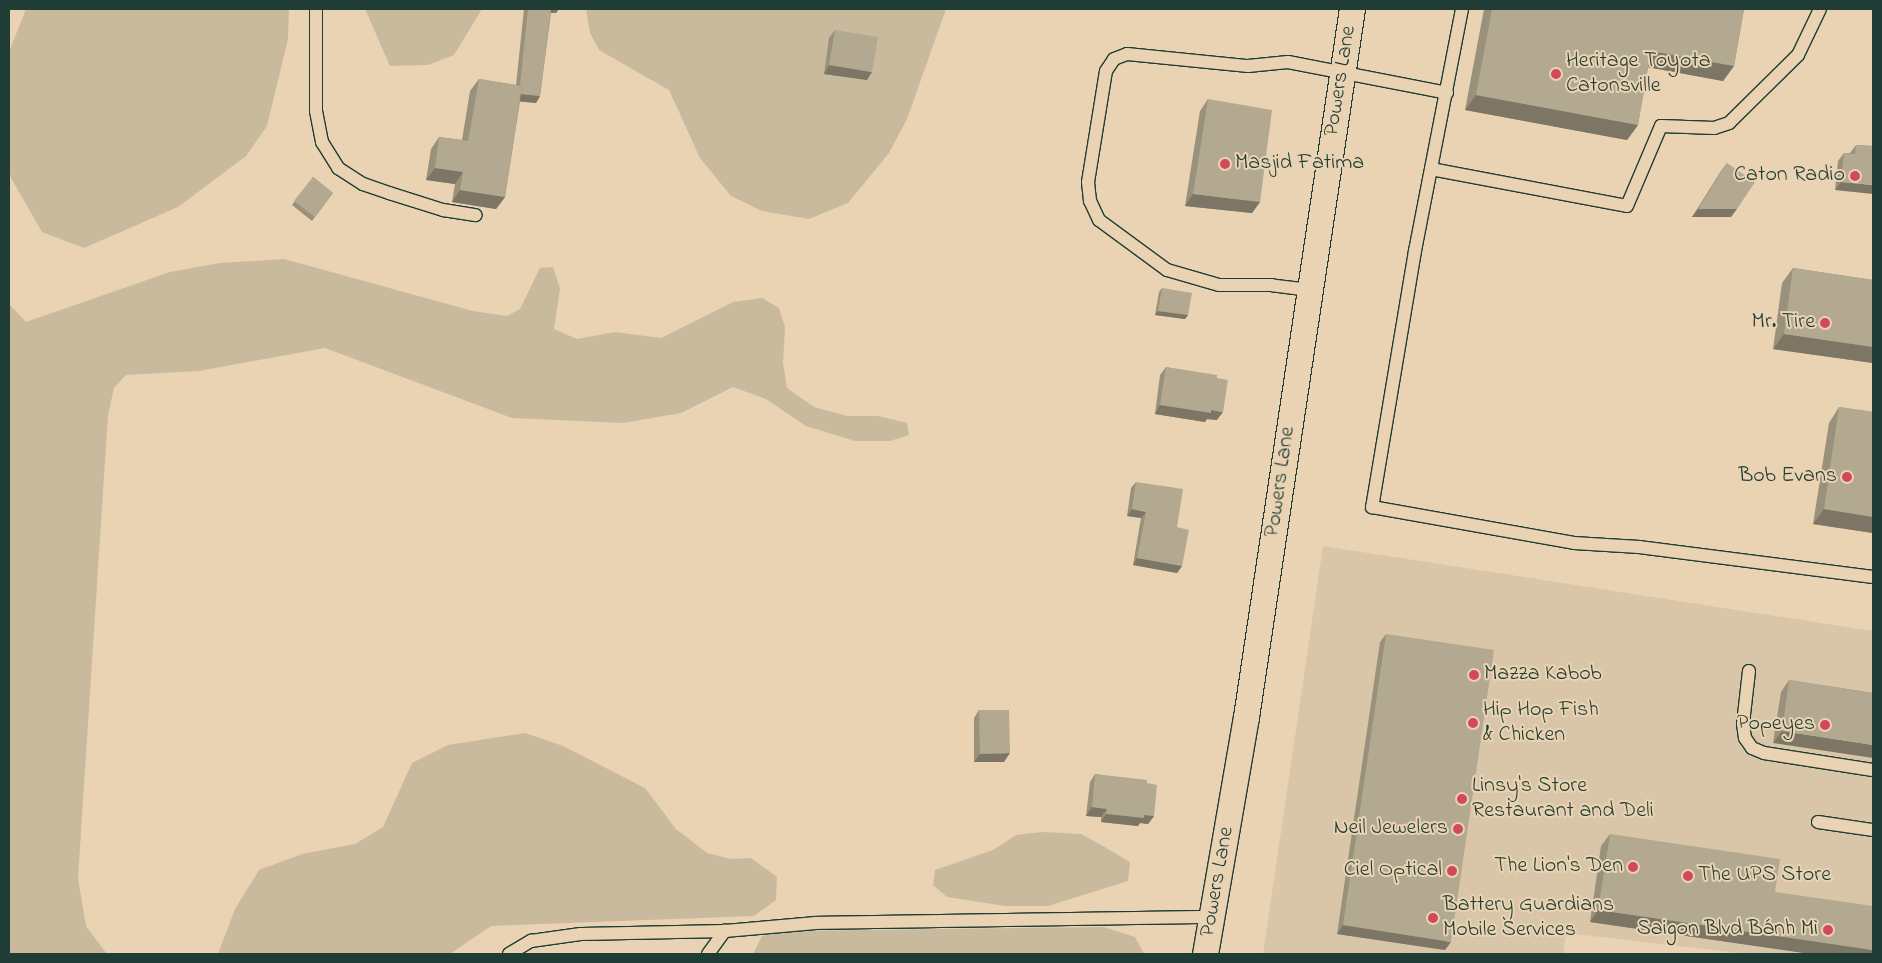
<!DOCTYPE html>
<html>
<head>
<meta charset="utf-8">
<style>
  body { margin:0 }
  #map { position:relative; width:1882px; height:963px; overflow:hidden; background:#ead3b3; font-family:"Indie Flower",sans-serif }
  div>[style] { position:absolute }
  .built>* { inset:0; background:#d9c6a8 }
  .green>* { inset:0; background:#c9ba9e }
  .roads { filter:drop-shadow(1px 0 #1f3d34) drop-shadow(-1px 0 #1f3d34) drop-shadow(0 1px #1f3d34) drop-shadow(0 -1px #1f3d34) }
  .service>* { height:12px; margin:-6px; padding:0 6px; transform-origin:6px; border-radius:6px; background:#ead3b3 }
  .minor>* { height:25px; margin:-12.5px; padding:0 12.5px; transform-origin:12.5px; border-radius:12.5px; background:#ead3b3 }
  .wall>* { inset:0; background:#99917c }
  .shaded-wall>* { inset:0; background:#7d7665 }
  .building>* { inset:0; background:#b2a990 }
  .dots>* { width:14px; height:14px; translate:-50% -50%; box-sizing:border-box; border:2px solid #ead3b3; border-radius:50% }
  span { translate:-50% -50%; white-space:nowrap; text-align:center; line-height:1.15; -webkit-text-stroke:4px #ead3b3; paint-order:stroke }
  .poi-label { font-size:22px; color:#1f3d34 }
  .left { translate:0 -50%; text-align:left }
  .right { translate:-100% -50%; text-align:right }
  .street-label { font-size:22px; color:#1f3d34 }
  .frame { position:absolute; inset:0; border:10px solid #1f3d34; pointer-events:none }
</style>
</head>
<body>
<div id="map">
  <div class="built">
    <i style="clip-path:polygon(1323px 546px,1873px 631px,1873px 954px,1748px 954px,1566px 933px,1563px 954px,1263px 954px)"></i>
  </div>
  <div class="green">
    <i style="clip-path:polygon(26px 9px,289px 9px,288px 39px,267px 126px,246px 156px,178px 207px,84px 248px,42px 232px,11px 178px,9px 168px,9px 52px)"></i>
    <i style="clip-path:polygon(365px 9px,482px 9px,454px 55px,428px 65px,390px 66px)"></i>
    <i style="clip-path:polygon(586px 9px,946px 9px,907px 119px,889px 153px,848px 203px,809px 219px,762px 211px,731px 196px,700px 158px,669px 90px,599px 50px,590px 33px)"></i>
    <i style="clip-path:polygon(284px 259px,473px 311px,507px 316px,520px 309px,540px 268px,553px 267px,560px 289px,554px 329px,577px 339px,615px 332px,661px 338px,733px 302px,762px 298px,779px 308px,785px 327px,783px 363px,787px 388px,814px 407px,847px 416px,878px 416px,907px 423px,909px 435px,890px 441px,855px 441px,806px 426px,766px 399px,733px 387px,681px 413px,623px 423px,512px 418px,325px 348px,199px 371px,126px 375px,114px 388px,108px 415px,78px 878px,86px 926px,107px 954px,9px 954px,9px 304px,26px 322px,170px 272px,220px 263px)"></i>
    <i style="clip-path:polygon(525px 733px,563px 746px,645px 788px,676px 829px,707px 853px,731px 859px,751px 858px,777px 877px,776px 900px,754px 916px,491px 926px,450px 954px,218px 954px,235px 909px,259px 870px,302px 854px,355px 844px,383px 827px,412px 763px,448px 745px)"></i>
    <i style="clip-path:polygon(1042px 832px,1081px 834px,1103px 846px,1130px 862px,1128px 881px,1048px 906px,1005px 906px,947px 897px,933px 885px,935px 870px,993px 850px,1016px 835px)"></i>
    <i style="clip-path:polygon(1104px 927px,1135px 937px,1144px 954px,753px 954px,762px 936px,789px 931px)"></i>
  </div>
  <div class="roads">
    <div class="service">
      <i style="left:316px;top:9px;width:102px;rotate:90deg"></i>
      <i style="left:316px;top:111px;width:32px;rotate:79deg"></i>
      <i style="left:322px;top:142px;width:31px;rotate:58deg"></i>
      <i style="left:338px;top:168px;width:30px;rotate:33deg"></i>
      <i style="left:363px;top:184px;width:28px;rotate:19deg"></i>
      <i style="left:389px;top:193px;width:57px;rotate:17.5deg"></i>
      <i style="left:443px;top:210px;width:33px;rotate:9deg"></i>
      <i style="left:1462px;top:9px;width:247px;rotate:101deg"></i>
      <i style="left:1415px;top:251px;width:260px;rotate:99.5deg"></i>
      <i style="left:1372px;top:507px;width:205px;rotate:10.1deg"></i>
      <i style="left:1574px;top:543px;width:65px;rotate:3.5deg"></i>
      <i style="left:1639px;top:547px;width:236px;rotate:7.3deg"></i>
      <i style="left:1431px;top:169px;width:199px;rotate:10.7deg"></i>
      <i style="left:1627px;top:206px;width:87px;rotate:-67deg"></i>
      <i style="left:1661px;top:126px;width:53px;rotate:2.2deg"></i>
      <i style="left:1714px;top:128px;width:16px;rotate:-18deg"></i>
      <i style="left:1729px;top:123px;width:97px;rotate:-44.6deg"></i>
      <i style="left:1798px;top:55px;width:51px;rotate:-64.4deg"></i>
      <i style="left:1310px;top:290px;width:38px;rotate:-173deg"></i>
      <i style="left:1272px;top:285px;width:53px;rotate:180deg"></i>
      <i style="left:1219px;top:285px;width:54px;rotate:-163.9deg"></i>
      <i style="left:1167px;top:270px;width:84px;rotate:-143.7deg"></i>
      <i style="left:1099px;top:220px;width:21px;rotate:-115deg"></i>
      <i style="left:1090px;top:201px;width:19px;rotate:-96deg"></i>
      <i style="left:1088px;top:182px;width:112px;rotate:-80.8deg"></i>
      <i style="left:1106px;top:71px;width:14px;rotate:-56deg"></i>
      <i style="left:1114px;top:59px;width:14px;rotate:-21deg"></i>
      <i style="left:1127px;top:54px;width:122px;rotate:5.7deg"></i>
      <i style="left:1248px;top:66px;width:40px;rotate:-5.7deg"></i>
      <i style="left:1288px;top:62px;width:162px;rotate:11deg"></i>
      <i style="left:1749px;top:671px;width:53px;rotate:96.5deg"></i>
      <i style="left:1743px;top:724px;width:14px;rotate:82deg"></i>
      <i style="left:1745px;top:738px;width:12px;rotate:55deg"></i>
      <i style="left:1752px;top:748px;width:13px;rotate:23deg"></i>
      <i style="left:1764px;top:753px;width:110px;rotate:8.9deg"></i>
      <i style="left:1818px;top:822px;width:56px;rotate:8.3deg"></i>
      <i style="left:509px;top:954px;width:26px;rotate:-31deg"></i>
      <i style="left:531px;top:941px;width:50px;rotate:-8deg"></i>
      <i style="left:581px;top:934px;width:144px;rotate:-1.2deg"></i>
      <i style="left:725px;top:931px;width:91px;rotate:-5deg"></i>
      <i style="left:816px;top:923px;width:395px;rotate:-0.9deg"></i>
      <i style="left:708px;top:954px;width:29px;rotate:-54deg"></i>
    </div>
    <div class="minor">
      <i style="left:1205px;top:954px;width:241px;rotate:-80.2deg"></i>
      <i style="left:1246px;top:717px;width:716px;rotate:-81.49deg"></i>
    </div>
  </div>
  <div class="wall">
    <i style="clip-path:polygon(524px 9px,559px 9px,556px 13px,551px 13px,540px 96px,536px 103px,520px 101px,505px 197px,496px 209px,452px 202px,455px 184px,426px 180px,431px 149px,439px 137px,462px 140px,470px 91px,479px 79px,516px 85px)"></i>
    <i style="clip-path:polygon(1484px 9px,1744px 9px,1734px 66px,1723px 81px,1648px 67px,1638px 125px,1627px 140px,1465px 110px)"></i>
    <i style="clip-path:polygon(835px 30px,867px 80px,824px 74px,829px 38px)"></i>
    <i style="clip-path:polygon(1208px 99px,1260px 202px,1252px 213px,1185px 206px,1200px 111px)"></i>
    <i style="clip-path:polygon(1856px 145px,1873px 146px,1835px 190px,1838px 161px,1844px 153px,1850px 153px)"></i>
    <i style="clip-path:polygon(1727px 163px,1731px 217px,1692px 217px,1721px 171px)"></i>
    <i style="clip-path:polygon(313px 177px,333px 193px,312px 221px,292px 205px)"></i>
    <i style="clip-path:polygon(1793px 268px,1873px 280px,1873px 363px,1773px 349px,1782px 283px)"></i>
    <i style="clip-path:polygon(1162px 288px,1188px 315px,1185px 319px,1155px 315px,1159px 292px)"></i>
    <i style="clip-path:polygon(1166px 367px,1217px 378px,1217px 420px,1207px 419px,1205px 422px,1155px 414px,1160px 375px)"></i>
    <i style="clip-path:polygon(1839px 407px,1873px 412px,1873px 533px,1813px 524px,1829px 423px)"></i>
    <i style="clip-path:polygon(1136px 482px,1177px 527px,1182px 566px,1177px 573px,1133px 565px,1141px 518px,1127px 516px,1131px 488px)"></i>
    <i style="clip-path:polygon(1386px 634px,1445px 950px,1337px 934px,1380px 642px)"></i>
    <i style="clip-path:polygon(1789px 680px,1873px 693px,1773px 743px,1781px 692px)"></i>
    <i style="clip-path:polygon(979px 710px,1004px 762px,974px 762px,974px 718px)"></i>
    <i style="clip-path:polygon(1095px 774px,1147px 783px,1154px 816px,1148px 824px,1140px 823px,1138px 826px,1101px 822px,1101px 817px,1086px 816px,1090px 782px)"></i>
    <i style="clip-path:polygon(1610px 834px,1775px 892px,1873px 954px,1811px 954px,1590px 922px,1601px 846px)"></i>
  </div>
  <div class="shaded-wall">
    <i style="clip-path:polygon(549px 9px,559px 9px,556px 13px,547px 12px)"></i>
    <i style="clip-path:polygon(1651px 51px,1734px 66px,1723px 81px,1641px 66px)"></i>
    <i style="clip-path:polygon(829px 65px,872px 72px,867px 80px,824px 74px)"></i>
    <i style="clip-path:polygon(519px 94px,540px 96px,536px 103px,514px 101px)"></i>
    <i style="clip-path:polygon(1476px 95px,1638px 125px,1627px 140px,1465px 110px)"></i>
    <i style="clip-path:polygon(435px 168px,463px 172px,455px 184px,426px 180px)"></i>
    <i style="clip-path:polygon(1841px 182px,1873px 185px,1873px 194px,1835px 190px)"></i>
    <i style="clip-path:polygon(460px 190px,505px 197px,496px 209px,452px 202px)"></i>
    <i style="clip-path:polygon(1193px 194px,1260px 202px,1252px 213px,1185px 206px)"></i>
    <i style="clip-path:polygon(1698px 209px,1737px 209px,1731px 217px,1692px 217px)"></i>
    <i style="clip-path:polygon(1158px 311px,1188px 315px,1185px 319px,1155px 315px)"></i>
    <i style="clip-path:polygon(1784px 334px,1873px 347px,1873px 363px,1773px 349px)"></i>
    <i style="clip-path:polygon(1160px 405px,1211px 410px,1223px 412px,1217px 420px,1207px 419px,1205px 422px,1155px 414px)"></i>
    <i style="clip-path:polygon(1132px 509px,1146px 512px,1141px 518px,1127px 516px)"></i>
    <i style="clip-path:polygon(1824px 509px,1873px 517px,1873px 533px,1813px 524px)"></i>
    <i style="clip-path:polygon(1137px 558px,1182px 566px,1177px 573px,1133px 565px)"></i>
    <i style="clip-path:polygon(1782px 731px,1873px 745px,1873px 758px,1773px 743px)"></i>
    <i style="clip-path:polygon(1010px 753px,1004px 762px,974px 762px,980px 754px)"></i>
    <i style="clip-path:polygon(1092px 807px,1107px 809px,1101px 817px,1086px 816px)"></i>
    <i style="clip-path:polygon(1106px 814px,1144px 815px,1154px 816px,1148px 824px,1140px 823px,1138px 826px,1101px 822px)"></i>
    <i style="clip-path:polygon(1598px 910px,1873px 950px,1873px 954px,1811px 954px,1590px 922px)"></i>
    <i style="clip-path:polygon(1343px 925px,1451px 942px,1445px 950px,1337px 934px)"></i>
  </div>
  <div class="building">
    <i style="clip-path:polygon(528px 9px,551px 9px,540px 96px,521px 94px,522px 86px,520px 85px)"></i>
    <i style="clip-path:polygon(1492px 9px,1744px 9px,1734px 66px,1651px 51px,1638px 125px,1476px 95px)"></i>
    <i style="clip-path:polygon(835px 30px,878px 37px,872px 72px,829px 65px)"></i>
    <i style="clip-path:polygon(479px 79px,522px 86px,505px 197px,460px 190px,463px 172px,435px 168px,439px 137px,468px 141px)"></i>
    <i style="clip-path:polygon(1208px 99px,1272px 110px,1260px 202px,1193px 194px)"></i>
    <i style="clip-path:polygon(1856px 145px,1873px 146px,1873px 185px,1841px 182px,1844px 153px,1855px 154px)"></i>
    <i style="clip-path:polygon(1727px 163px,1755px 182px,1737px 209px,1698px 209px)"></i>
    <i style="clip-path:polygon(313px 177px,333px 193px,315px 217px,294px 201px)"></i>
    <i style="clip-path:polygon(1793px 268px,1873px 280px,1873px 347px,1784px 334px)"></i>
    <i style="clip-path:polygon(1162px 288px,1192px 293px,1188px 315px,1158px 311px)"></i>
    <i style="clip-path:polygon(1166px 367px,1217px 375px,1217px 378px,1228px 380px,1223px 412px,1211px 410px,1211px 413px,1160px 405px)"></i>
    <i style="clip-path:polygon(1839px 407px,1873px 412px,1873px 517px,1824px 509px)"></i>
    <i style="clip-path:polygon(1136px 482px,1183px 489px,1177px 527px,1189px 530px,1182px 566px,1137px 558px,1146px 512px,1132px 509px)"></i>
    <i style="clip-path:polygon(1386px 634px,1494px 650px,1451px 942px,1343px 925px)"></i>
    <i style="clip-path:polygon(1789px 680px,1873px 693px,1873px 745px,1782px 731px)"></i>
    <i style="clip-path:polygon(979px 710px,1009px 710px,1010px 753px,980px 754px)"></i>
    <i style="clip-path:polygon(1095px 774px,1147px 780px,1147px 783px,1157px 785px,1154px 816px,1144px 815px,1144px 818px,1106px 814px,1107px 809px,1092px 807px)"></i>
    <i style="clip-path:polygon(1610px 834px,1780px 859px,1775px 892px,1873px 906px,1873px 950px,1598px 910px)"></i>
  </div>
  <div class="dots">
    <i style="left:1556px;top:74px;background:#d1495b"></i>
    <i style="left:1225px;top:164px;background:#d1495b"></i>
    <i style="left:1855px;top:176px;background:#d1495b"></i>
    <i style="left:1825px;top:323px;background:#d1495b"></i>
    <i style="left:1847px;top:477px;background:#d1495b"></i>
    <i style="left:1474px;top:675px;background:#d1495b"></i>
    <i style="left:1473px;top:723px;background:#d1495b"></i>
    <i style="left:1825px;top:725px;background:#d1495b"></i>
    <i style="left:1462px;top:799px;background:#d1495b"></i>
    <i style="left:1458px;top:829px;background:#d1495b"></i>
    <i style="left:1633px;top:867px;background:#d1495b"></i>
    <i style="left:1452px;top:871px;background:#d1495b"></i>
    <i style="left:1688px;top:876px;background:#d1495b"></i>
    <i style="left:1433px;top:918px;background:#d1495b"></i>
    <i style="left:1828px;top:930px;background:#d1495b"></i>
  </div>
  <div class="poi-label">
    <span class="left" style="left:1566px;top:74px">Heritage Toyota<br>Catonsville</span>
    <span class="left" style="left:1235px;top:164px">Masjid Fatima</span>
    <span class="right" style="left:1845px;top:176px">Caton Radio</span>
    <span class="right" style="left:1815px;top:323px">Mr. Tire</span>
    <span class="right" style="left:1837px;top:477px">Bob Evans</span>
    <span class="left" style="left:1484px;top:675px">Mazza Kabob</span>
    <span class="left" style="left:1483px;top:723px">Hip Hop Fish<br>&amp; Chicken</span>
    <span class="right" style="left:1815px;top:725px">Popeyes</span>
    <span class="left" style="left:1472px;top:799px">Linsy's Store<br>Restaurant and Deli</span>
    <span class="right" style="left:1448px;top:829px">Neil Jewelers</span>
    <span class="right" style="left:1623px;top:867px">The Lion's Den</span>
    <span class="right" style="left:1442px;top:871px">Ciel Optical</span>
    <span class="left" style="left:1698px;top:876px">The UPS Store</span>
    <span class="left" style="left:1443px;top:918px">Battery Guardians<br>Mobile Services</span>
    <span class="right" style="left:1818px;top:930px">Saigon Blvd Bánh Mì</span>
  </div>
  <div class="street-label">
    <span style="left:1341px;top:81px;rotate:-81deg">Powers Lane</span>
    <span style="left:1281px;top:482px;rotate:-82deg">Powers Lane</span>
    <span style="left:1218px;top:882px;rotate:-80deg">Powers Lane</span>
  </div>
  <div class="frame"></div>
</div>
</body>
</html>
